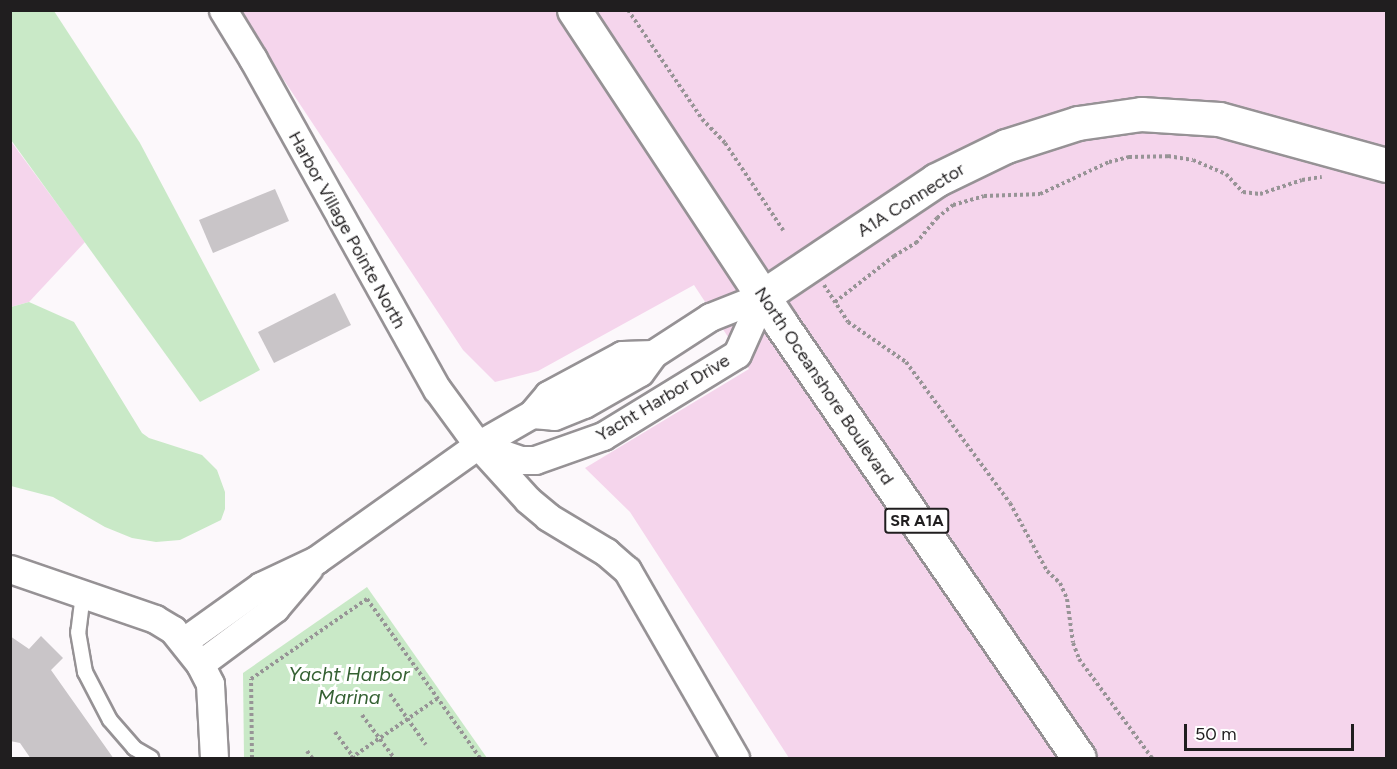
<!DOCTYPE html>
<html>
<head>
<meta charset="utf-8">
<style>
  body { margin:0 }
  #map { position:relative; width:1397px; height:769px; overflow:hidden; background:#fcf8fb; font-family:Figtree,sans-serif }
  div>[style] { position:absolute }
  .green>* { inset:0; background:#f5d5ec }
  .water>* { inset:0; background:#c9e9c7 }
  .building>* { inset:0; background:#c9c5c8 }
  .path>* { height:4px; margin-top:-2px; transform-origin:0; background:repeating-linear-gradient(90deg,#979496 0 3px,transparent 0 6px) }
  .roads { filter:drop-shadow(2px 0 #969295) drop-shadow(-2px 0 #969295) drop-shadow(0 2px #969295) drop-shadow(0 -2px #969295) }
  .lane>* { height:14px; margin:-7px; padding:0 7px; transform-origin:7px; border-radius:7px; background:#fff }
  .street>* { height:27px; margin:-13.5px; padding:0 13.5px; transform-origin:13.5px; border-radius:13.5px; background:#fff }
  .primary>* { height:33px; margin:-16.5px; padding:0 16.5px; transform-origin:16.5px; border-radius:16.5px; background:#fff }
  span { translate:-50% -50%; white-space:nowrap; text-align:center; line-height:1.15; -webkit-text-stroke:6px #fff; paint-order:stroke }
  .shield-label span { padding:2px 4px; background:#fff; border:2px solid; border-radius:4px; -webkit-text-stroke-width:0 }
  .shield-label { font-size:16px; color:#201e1f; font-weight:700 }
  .street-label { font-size:18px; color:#201e1f }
  .water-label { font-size:20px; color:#356133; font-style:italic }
  .frame { position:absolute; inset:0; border:12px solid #201e1f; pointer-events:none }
  .scale { position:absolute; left:1184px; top:724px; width:170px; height:27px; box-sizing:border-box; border:3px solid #201e1f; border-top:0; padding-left:8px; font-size:18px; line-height:21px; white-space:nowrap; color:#201e1f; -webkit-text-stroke:4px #fff; paint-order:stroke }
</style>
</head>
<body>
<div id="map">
  <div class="green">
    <i style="clip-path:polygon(238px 11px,560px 11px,1065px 758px,789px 758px,630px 512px,585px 468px,749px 369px,694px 285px,538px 371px,495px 382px,463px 350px)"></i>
    <i style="clip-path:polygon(588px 11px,1386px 11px,1386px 152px,1074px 110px,766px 279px)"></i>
    <i style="clip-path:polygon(1142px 127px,1218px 132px,1386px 179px,1386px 758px,1094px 758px,780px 300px,942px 192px,1011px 159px,1081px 135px)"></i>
    <i style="clip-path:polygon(10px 140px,85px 242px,29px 302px,11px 307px)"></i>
  </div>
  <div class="water">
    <i style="clip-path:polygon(10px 11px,54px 11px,140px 143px,260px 370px,200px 402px,11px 140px)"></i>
    <i style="clip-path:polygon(29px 302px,74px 322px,142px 433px,149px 438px,202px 455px,217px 470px,225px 492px,225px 509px,221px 520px,180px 540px,156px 542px,132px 538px,105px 527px,53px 497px,11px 486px,11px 307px)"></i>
    <i style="clip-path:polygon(367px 587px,487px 758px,244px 758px,243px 673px)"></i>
  </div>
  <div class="building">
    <i style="clip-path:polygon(275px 189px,289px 221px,213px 253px,199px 220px)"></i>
    <i style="clip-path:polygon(335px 293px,351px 325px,274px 363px,258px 332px)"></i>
    <i style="clip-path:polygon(10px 636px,29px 649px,41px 636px,63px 658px,51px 670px,114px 759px,31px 759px,20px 743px,10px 741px)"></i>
  </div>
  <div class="path">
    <i style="left:628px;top:10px;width:132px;rotate:55.8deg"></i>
    <i style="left:702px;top:119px;width:33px;rotate:46deg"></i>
    <i style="left:725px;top:143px;width:105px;rotate:56.3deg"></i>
    <i style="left:824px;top:285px;width:44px;rotate:57deg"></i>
    <i style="left:848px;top:322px;width:70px;rotate:34.6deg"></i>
    <i style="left:906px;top:362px;width:175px;rotate:53.6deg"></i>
    <i style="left:1010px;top:503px;width:77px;rotate:61.4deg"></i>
    <i style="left:1047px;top:571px;width:18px;rotate:43deg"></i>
    <i style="left:1060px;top:583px;width:17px;rotate:66deg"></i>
    <i style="left:1067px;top:599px;width:44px;rotate:82.2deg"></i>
    <i style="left:1073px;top:643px;width:17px;rotate:69deg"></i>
    <i style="left:1079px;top:659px;width:123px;rotate:53.6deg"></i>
    <i style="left:835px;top:302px;width:75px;rotate:-37.9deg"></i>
    <i style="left:894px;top:256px;width:26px;rotate:-31deg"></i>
    <i style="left:916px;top:243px;width:33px;rotate:-50deg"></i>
    <i style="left:937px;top:218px;width:21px;rotate:-39deg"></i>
    <i style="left:953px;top:205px;width:32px;rotate:-16deg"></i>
    <i style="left:984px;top:196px;width:56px;rotate:-2deg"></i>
    <i style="left:1040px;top:194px;width:76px;rotate:-24.9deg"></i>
    <i style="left:1109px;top:162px;width:21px;rotate:-14deg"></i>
    <i style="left:1129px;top:157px;width:39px;rotate:-1deg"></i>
    <i style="left:1168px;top:156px;width:25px;rotate:9deg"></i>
    <i style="left:1193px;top:160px;width:36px;rotate:23deg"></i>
    <i style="left:1226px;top:174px;width:25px;rotate:47deg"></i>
    <i style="left:1243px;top:192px;width:17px;rotate:7deg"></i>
    <i style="left:1260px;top:194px;width:44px;rotate:-18.4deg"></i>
    <i style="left:1302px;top:180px;width:20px;rotate:-9deg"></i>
    <i style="left:390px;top:694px;width:62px;rotate:54.8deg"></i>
    <i style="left:362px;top:715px;width:54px;rotate:53.3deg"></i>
    <i style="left:335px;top:732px;width:32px;rotate:54deg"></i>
    <i style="left:307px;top:751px;width:9px;rotate:54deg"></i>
    <i style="left:252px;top:758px;width:79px;rotate:-90.7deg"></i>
    <i style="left:251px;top:679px;width:141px;rotate:-34.6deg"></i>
    <i style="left:367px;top:599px;width:195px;rotate:54.6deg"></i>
    <i style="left:351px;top:758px;width:106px;rotate:-34.6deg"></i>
  </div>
  <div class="roads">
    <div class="lane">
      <i style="left:83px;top:594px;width:38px;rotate:97deg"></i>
      <i style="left:78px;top:632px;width:41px;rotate:80.1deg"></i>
      <i style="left:85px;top:672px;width:54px;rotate:62.5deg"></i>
      <i style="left:110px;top:720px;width:37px;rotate:49deg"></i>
      <i style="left:134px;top:748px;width:20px;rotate:30deg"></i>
    </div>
    <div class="street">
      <i style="left:223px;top:10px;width:57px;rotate:58.5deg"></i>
      <i style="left:253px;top:59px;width:378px;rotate:60.9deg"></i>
      <i style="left:437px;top:389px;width:69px;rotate:53.8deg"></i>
      <i style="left:478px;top:445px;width:74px;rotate:47.7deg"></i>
      <i style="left:528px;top:500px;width:26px;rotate:40deg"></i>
      <i style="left:548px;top:517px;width:68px;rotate:31.1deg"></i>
      <i style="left:606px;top:552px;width:28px;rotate:41deg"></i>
      <i style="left:627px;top:570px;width:217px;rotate:60.1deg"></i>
      <i style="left:532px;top:414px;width:22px;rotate:5deg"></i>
      <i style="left:554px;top:416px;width:32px;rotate:-22deg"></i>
      <i style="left:584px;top:404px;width:64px;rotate:-29.7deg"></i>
      <i style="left:640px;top:372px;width:22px;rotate:-54deg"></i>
      <i style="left:480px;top:446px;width:43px;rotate:18.9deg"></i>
      <i style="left:521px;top:460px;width:14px"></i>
      <i style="left:535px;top:460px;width:72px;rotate:-19.4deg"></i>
      <i style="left:603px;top:436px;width:157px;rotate:-31.5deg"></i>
      <i style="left:737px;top:354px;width:64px;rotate:-65.9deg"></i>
      <i style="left:10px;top:569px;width:153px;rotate:19deg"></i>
      <i style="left:155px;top:619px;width:21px;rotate:31deg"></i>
      <i style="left:173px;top:630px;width:43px;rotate:51.5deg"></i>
      <i style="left:200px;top:664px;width:22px;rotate:63deg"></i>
      <i style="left:210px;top:684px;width:74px;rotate:86.9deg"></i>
      <i style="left:184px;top:641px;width:95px;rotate:-35.5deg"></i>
      <i style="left:261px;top:586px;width:61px;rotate:-25.3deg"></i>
      <i style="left:316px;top:560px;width:199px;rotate:-35.4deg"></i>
      <i style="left:478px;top:445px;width:62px;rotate:-29.9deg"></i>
      <i style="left:532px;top:414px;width:25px;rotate:-50deg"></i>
      <i style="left:548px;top:395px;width:84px;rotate:-28.4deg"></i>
      <i style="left:622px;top:355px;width:31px;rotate:-2deg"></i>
      <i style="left:653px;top:354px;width:68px;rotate:-33deg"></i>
      <i style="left:710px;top:317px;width:57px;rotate:-21.6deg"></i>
      <i style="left:200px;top:664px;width:94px;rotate:-36.7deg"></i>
      <i style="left:275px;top:608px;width:52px;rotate:-49.6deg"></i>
    </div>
    <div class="primary">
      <i style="left:574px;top:10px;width:376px;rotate:56.6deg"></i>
      <i style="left:781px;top:324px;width:526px;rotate:55.53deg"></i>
      <i style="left:763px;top:296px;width:208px;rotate:-33.8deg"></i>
      <i style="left:936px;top:180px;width:78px;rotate:-25.9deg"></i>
      <i style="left:1006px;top:146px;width:76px;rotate:-17.7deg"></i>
      <i style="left:1078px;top:123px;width:64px;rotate:-8.1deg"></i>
      <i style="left:1141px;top:114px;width:78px;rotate:3.7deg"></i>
      <i style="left:1219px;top:119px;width:173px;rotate:15.4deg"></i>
    </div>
  </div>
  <div class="shield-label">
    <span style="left:917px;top:521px">SR A1A</span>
  </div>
  <div class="street-label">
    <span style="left:911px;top:200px;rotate:-32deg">A1A Connector</span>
    <span style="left:347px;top:230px;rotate:61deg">Harbor Village Pointe North</span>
    <span style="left:824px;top:386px;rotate:56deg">North Oceanshore Boulevard</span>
    <span style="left:663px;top:398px;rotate:-31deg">Yacht Harbor Drive</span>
  </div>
  <div class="water-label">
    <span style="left:349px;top:686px">Yacht Harbor<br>Marina</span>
  </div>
  <div class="frame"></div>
  <div class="scale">50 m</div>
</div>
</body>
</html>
